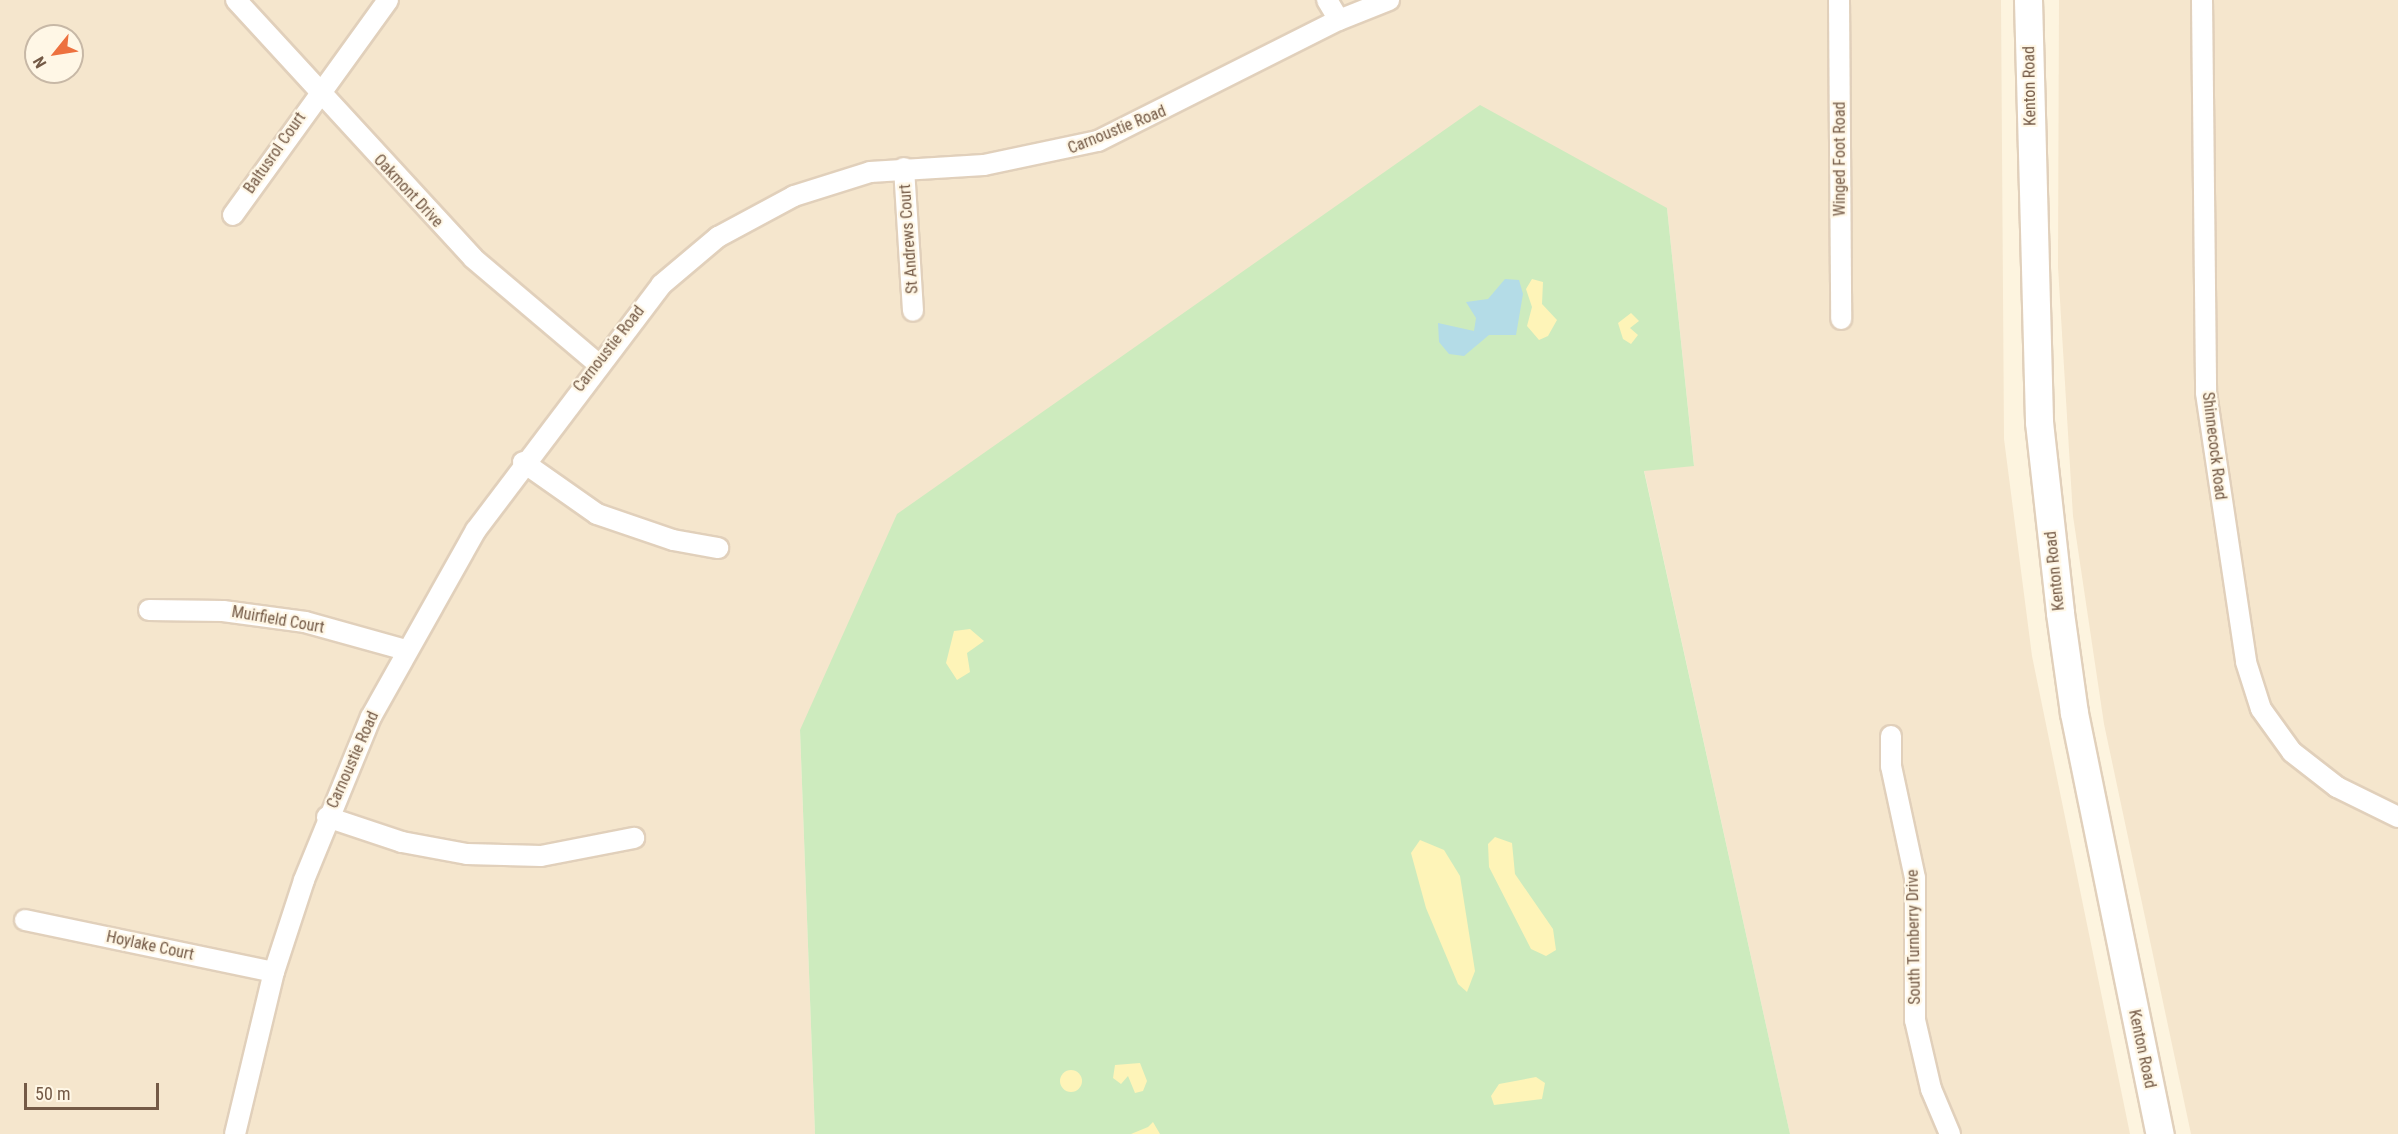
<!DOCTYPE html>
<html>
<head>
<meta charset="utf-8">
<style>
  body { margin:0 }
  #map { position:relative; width:2398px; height:1134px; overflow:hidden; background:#fdf4df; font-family:"Roboto Condensed",sans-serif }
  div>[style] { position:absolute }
  .residential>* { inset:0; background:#f5e6cd }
  .green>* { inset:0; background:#cdebbe }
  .sand>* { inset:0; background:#fef4b8 }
  .round { border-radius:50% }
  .water>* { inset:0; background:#b4dce7 }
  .roads { filter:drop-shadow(2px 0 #e1d0bb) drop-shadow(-2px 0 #e1d0bb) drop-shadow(0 2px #e1d0bb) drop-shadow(0 -2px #e1d0bb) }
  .minor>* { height:20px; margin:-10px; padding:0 10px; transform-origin:10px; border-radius:10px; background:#fff }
  .secondary>* { height:27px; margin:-13.5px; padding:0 13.5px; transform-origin:13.5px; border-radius:13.5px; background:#fff }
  span { translate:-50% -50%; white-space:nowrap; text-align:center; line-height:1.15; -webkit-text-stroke:4.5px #fff7e6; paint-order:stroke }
  .street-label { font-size:16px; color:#745a46 }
  .north { position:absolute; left:24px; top:24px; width:60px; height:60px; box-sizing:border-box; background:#fff7e6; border:2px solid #c7b8a6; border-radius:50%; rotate:240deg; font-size:16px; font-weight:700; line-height:24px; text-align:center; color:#745a46 }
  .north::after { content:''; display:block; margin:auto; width:21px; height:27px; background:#ed713f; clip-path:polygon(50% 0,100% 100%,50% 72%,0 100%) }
  .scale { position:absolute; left:24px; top:1083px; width:135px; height:27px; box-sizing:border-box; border:3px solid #745a46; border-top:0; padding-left:8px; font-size:18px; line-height:21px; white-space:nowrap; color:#745a46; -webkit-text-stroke:4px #fff7e6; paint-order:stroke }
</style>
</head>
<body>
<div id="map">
  <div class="residential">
    <i style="clip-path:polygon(evenodd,0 0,2001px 0,2004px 439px,2032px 656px,2130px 1134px,1790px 1134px,1644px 470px,1694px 465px,1667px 208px,800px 730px,815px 1134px,0 1134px,0 0,36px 36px,72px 36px,72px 72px,36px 72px,36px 36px)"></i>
    <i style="clip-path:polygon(2059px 0,2398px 0,2398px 1134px,2191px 1134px,2104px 724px,2073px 516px,2058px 267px)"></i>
  </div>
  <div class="green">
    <i style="clip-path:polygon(1480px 105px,1667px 208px,1694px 466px,1644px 471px,1790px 1134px,815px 1134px,800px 730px,897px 514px)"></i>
  </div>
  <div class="sand">
    <i style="clip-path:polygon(1532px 279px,1543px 282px,1542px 304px,1557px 320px,1548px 336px,1539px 340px,1527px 326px,1532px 307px,1526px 289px)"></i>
    <i style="clip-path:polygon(1631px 313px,1639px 321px,1630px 328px,1638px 335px,1631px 344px,1623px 339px,1618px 323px)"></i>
    <i style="clip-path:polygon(970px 629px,984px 641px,967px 653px,970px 672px,957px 680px,946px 663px,954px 631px)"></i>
    <i style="clip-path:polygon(1495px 837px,1512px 843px,1515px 874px,1553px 929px,1556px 950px,1546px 956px,1531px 949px,1489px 867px,1488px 844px)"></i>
    <i style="clip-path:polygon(1420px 840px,1444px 850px,1460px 876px,1475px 971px,1467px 992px,1458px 984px,1426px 908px,1411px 853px)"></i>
    <i style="clip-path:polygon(1140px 1063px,1147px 1081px,1143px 1091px,1135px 1093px,1128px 1076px,1121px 1084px,1113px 1078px,1115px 1065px)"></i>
    <i class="round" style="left:1060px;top:1070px;width:22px;height:22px"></i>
    <i style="clip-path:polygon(1536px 1077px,1545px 1083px,1542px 1099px,1494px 1105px,1491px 1096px,1499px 1084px)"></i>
    <i style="clip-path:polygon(1153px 1122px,1160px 1134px,1131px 1134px,1148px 1127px)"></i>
  </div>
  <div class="water">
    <i style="clip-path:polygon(1505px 279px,1519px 280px,1523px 294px,1516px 335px,1489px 335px,1464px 356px,1449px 354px,1439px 342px,1438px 323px,1474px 331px,1476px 318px,1466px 302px,1488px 299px)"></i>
  </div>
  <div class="roads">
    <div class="minor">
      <i style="left:236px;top:0;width:350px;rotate:47.4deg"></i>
      <i style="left:473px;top:258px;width:162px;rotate:40.3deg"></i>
      <i style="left:1327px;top:0;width:23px;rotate:59deg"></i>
      <i style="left:1839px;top:0;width:319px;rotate:89.6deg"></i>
      <i style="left:2202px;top:0;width:393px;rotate:89.4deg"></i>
      <i style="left:2206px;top:393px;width:272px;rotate:81.5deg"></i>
      <i style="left:2246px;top:662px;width:49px;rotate:72.3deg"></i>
      <i style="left:2261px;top:709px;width:53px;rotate:54.2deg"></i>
      <i style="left:2292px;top:752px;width:57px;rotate:37.9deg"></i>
      <i style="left:2337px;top:787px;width:68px;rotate:26.2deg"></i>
      <i style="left:904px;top:168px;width:143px;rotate:86.4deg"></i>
      <i style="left:233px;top:215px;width:265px;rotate:-54.2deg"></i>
      <i style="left:523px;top:462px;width:90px;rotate:35.1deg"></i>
      <i style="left:597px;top:514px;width:80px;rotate:18.9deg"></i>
      <i style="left:673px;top:540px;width:46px;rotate:10.1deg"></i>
      <i style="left:149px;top:610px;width:74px;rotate:0.8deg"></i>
      <i style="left:223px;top:611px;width:83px;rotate:7.6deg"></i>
      <i style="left:305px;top:622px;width:104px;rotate:15.6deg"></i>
      <i style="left:1891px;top:736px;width:30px;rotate:90deg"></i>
      <i style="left:1891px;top:766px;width:115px;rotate:77.9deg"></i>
      <i style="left:1915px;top:878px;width:142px;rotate:90deg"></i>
      <i style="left:1915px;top:1020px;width:71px;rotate:76.9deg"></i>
      <i style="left:1931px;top:1089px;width:49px;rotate:67.1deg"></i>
      <i style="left:327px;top:817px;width:79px;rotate:18.4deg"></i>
      <i style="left:402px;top:842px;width:66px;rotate:10.5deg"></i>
      <i style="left:467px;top:854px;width:74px;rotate:1.5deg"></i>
      <i style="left:541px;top:856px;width:95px;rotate:-11deg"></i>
      <i style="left:25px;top:920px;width:254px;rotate:11.8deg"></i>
      <i style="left:235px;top:1134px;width:167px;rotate:-76.5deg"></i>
      <i style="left:274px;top:972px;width:97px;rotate:-71.9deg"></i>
      <i style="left:304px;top:880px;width:176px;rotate:-67.7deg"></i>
      <i style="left:371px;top:717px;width:214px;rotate:-60.7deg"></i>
      <i style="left:476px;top:530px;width:307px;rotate:-52.9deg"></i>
      <i style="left:661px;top:285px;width:75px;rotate:-40.1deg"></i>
      <i style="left:718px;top:237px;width:86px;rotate:-28.3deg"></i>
      <i style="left:794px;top:196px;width:80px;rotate:-17.5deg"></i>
      <i style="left:870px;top:172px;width:114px;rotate:-3.5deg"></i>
      <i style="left:984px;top:165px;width:116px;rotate:-11.9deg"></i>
      <i style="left:1098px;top:141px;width:270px;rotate:-26.7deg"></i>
      <i style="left:1339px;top:20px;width:54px;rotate:-21.8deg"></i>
    </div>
    <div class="secondary">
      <i style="left:2028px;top:0;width:422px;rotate:88.5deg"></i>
      <i style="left:2039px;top:422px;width:192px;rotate:83.7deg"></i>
      <i style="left:2060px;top:613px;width:101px;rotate:82deg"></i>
      <i style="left:2074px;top:713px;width:430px;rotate:78.5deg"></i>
    </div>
  </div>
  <div class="street-label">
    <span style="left:2030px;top:86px;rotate:-91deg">Kenton Road</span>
    <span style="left:1117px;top:130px;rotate:-22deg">Carnoustie Road</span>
    <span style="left:275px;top:153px;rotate:-55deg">Baltusrol Court</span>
    <span style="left:1840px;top:159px;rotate:-90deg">Winged Foot Road</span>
    <span style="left:408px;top:191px;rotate:47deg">Oakmont Drive</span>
    <span style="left:909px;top:239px;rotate:-94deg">St Andrews Court</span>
    <span style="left:609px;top:349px;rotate:-52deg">Carnoustie Road</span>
    <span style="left:2214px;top:446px;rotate:83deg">Shinnecock Road</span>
    <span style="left:2055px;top:571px;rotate:-96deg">Kenton Road</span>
    <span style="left:278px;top:620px;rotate:10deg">Muirfield Court</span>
    <span style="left:353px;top:760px;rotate:-66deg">Carnoustie Road</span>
    <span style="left:1914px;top:937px;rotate:-91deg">South Turnberry Drive</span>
    <span style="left:150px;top:946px;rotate:12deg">Hoylake Court</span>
    <span style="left:2142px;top:1049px;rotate:78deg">Kenton Road</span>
  </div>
  <div class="north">N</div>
  <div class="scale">50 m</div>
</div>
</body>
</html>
